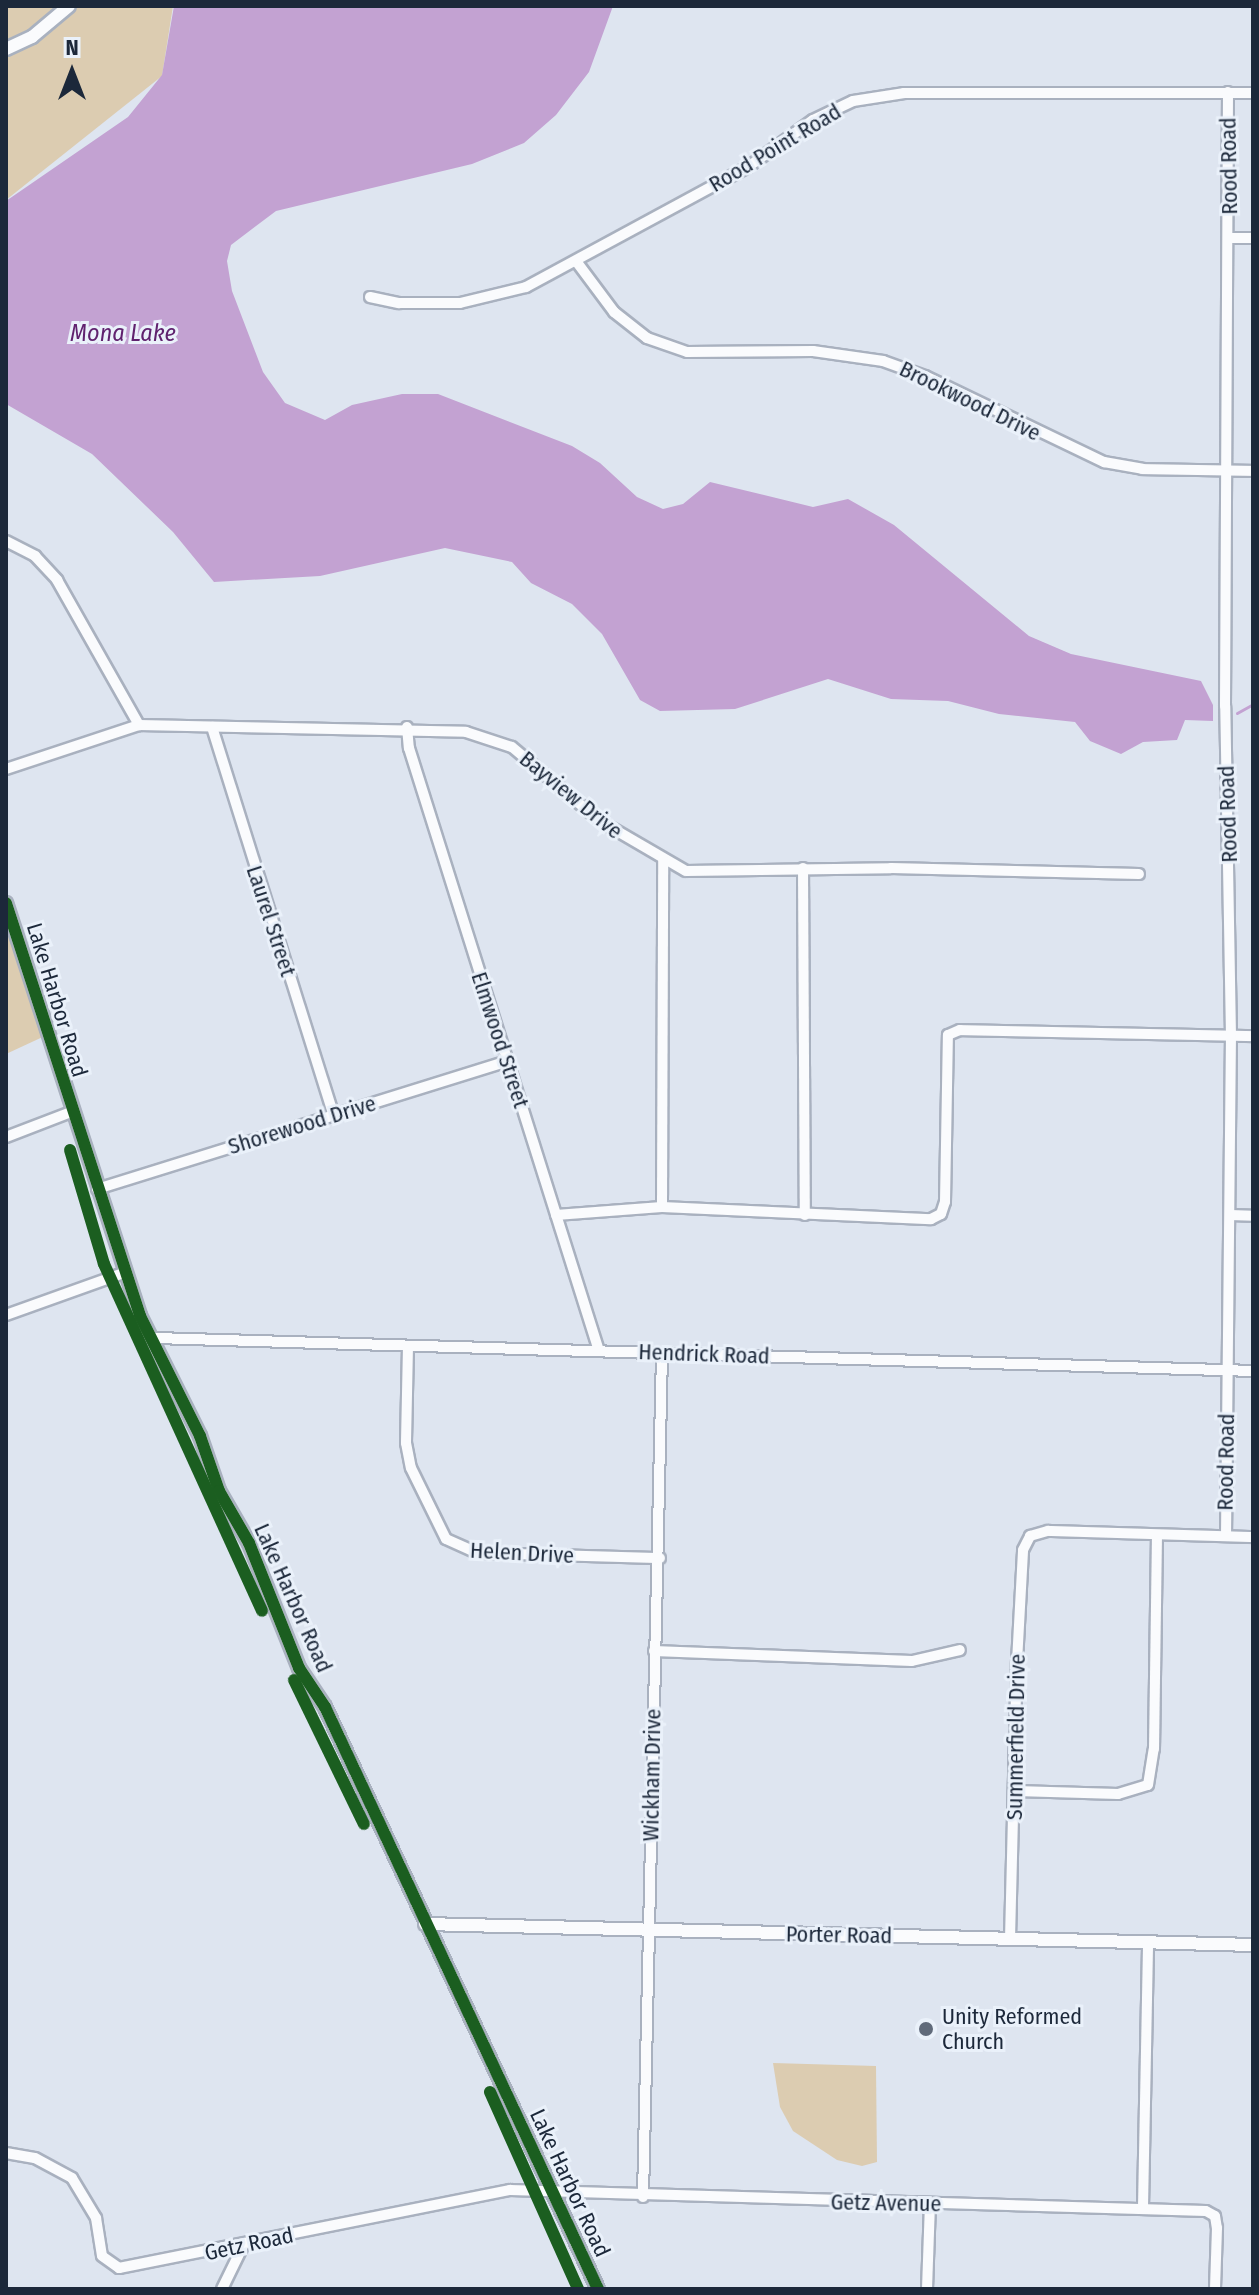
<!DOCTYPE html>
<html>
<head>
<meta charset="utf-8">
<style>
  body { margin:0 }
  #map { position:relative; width:1259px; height:2295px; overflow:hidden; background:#dee5f0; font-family:"Fira Sans Condensed",sans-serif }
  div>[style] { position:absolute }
  .green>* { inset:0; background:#dcccb1 }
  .water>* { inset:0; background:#c3a2d2 }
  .stream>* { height:3px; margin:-1.5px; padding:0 1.5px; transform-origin:1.5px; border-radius:1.5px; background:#c3a2d2 }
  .roads { filter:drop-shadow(2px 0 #a9b1bf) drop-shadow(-2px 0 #a9b1bf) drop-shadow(0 2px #a9b1bf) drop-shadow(0 -2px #a9b1bf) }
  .minor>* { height:10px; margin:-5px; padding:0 5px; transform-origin:5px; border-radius:5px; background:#fafbfd }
  .tertiary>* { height:12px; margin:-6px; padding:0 6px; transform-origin:6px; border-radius:6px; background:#fafbfd }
  .cycleway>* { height:12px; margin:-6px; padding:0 6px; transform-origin:6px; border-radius:6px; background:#1b5e20 }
  .dots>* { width:22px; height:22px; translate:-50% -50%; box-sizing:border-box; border:4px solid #eaf1fa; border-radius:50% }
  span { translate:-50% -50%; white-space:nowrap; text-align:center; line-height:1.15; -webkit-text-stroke:6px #eaf1fa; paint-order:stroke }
  .street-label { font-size:22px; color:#1c283a }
  .poi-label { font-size:22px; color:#1c283a }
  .left { translate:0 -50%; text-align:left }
  .water-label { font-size:24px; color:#60226f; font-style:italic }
  .frame { position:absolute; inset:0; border:8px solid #1c283a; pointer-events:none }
  .north { position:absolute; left:32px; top:32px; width:80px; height:80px; -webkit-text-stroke:6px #eaf1fa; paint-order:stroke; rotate:0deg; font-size:22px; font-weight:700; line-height:32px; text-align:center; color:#1c283a }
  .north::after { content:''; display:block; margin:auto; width:28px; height:36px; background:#1c283a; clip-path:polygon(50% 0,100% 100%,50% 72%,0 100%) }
</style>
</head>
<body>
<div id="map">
  <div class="green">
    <i style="clip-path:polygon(6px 6px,173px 6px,162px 76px,6px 200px)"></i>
    <i style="clip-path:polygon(6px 903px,47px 1035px,6px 1054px)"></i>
    <i style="clip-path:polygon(773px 2063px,876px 2066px,877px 2162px,862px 2166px,837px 2160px,793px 2131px,780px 2107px)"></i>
  </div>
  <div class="water">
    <i style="clip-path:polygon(174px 6px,613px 6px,589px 72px,556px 115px,524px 143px,472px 164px,276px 211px,231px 245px,227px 261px,232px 291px,263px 372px,285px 403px,325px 420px,352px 405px,402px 394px,438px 394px,572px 446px,600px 463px,637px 497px,663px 509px,683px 504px,710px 482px,813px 507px,848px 499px,894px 525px,1029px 636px,1071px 654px,1201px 681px,1213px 705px,1213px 721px,1185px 720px,1177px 740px,1143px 742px,1121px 754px,1090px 741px,1075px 722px,999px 714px,948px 701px,891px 699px,828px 679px,735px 709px,660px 711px,640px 700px,602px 634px,572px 604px,531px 583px,512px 562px,445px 548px,320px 576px,214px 582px,173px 532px,92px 454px,6px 404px,6px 201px,128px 117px,162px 75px)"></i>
  </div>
  <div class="stream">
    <i style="left:1237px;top:713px;width:18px;rotate:-29deg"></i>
  </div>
  <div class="roads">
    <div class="minor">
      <i style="left:1230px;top:238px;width:23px"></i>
      <i style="left:576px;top:261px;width:64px;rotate:53.3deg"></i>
      <i style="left:614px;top:312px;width:42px;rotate:38.2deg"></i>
      <i style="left:647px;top:338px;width:42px;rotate:19.3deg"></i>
      <i style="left:687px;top:352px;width:126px;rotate:-0.5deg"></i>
      <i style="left:813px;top:351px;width:71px;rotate:8.1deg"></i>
      <i style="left:883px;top:361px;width:45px;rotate:19.7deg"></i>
      <i style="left:925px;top:376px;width:199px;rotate:25.7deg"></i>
      <i style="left:1104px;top:462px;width:39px;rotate:10deg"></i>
      <i style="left:1142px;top:469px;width:111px;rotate:1deg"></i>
      <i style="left:370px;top:297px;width:30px;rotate:12deg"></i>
      <i style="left:399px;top:303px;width:61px"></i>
      <i style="left:460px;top:303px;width:68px;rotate:-13.6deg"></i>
      <i style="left:526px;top:287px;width:252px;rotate:-28.4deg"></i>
      <i style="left:748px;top:167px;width:80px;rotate:-35.9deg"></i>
      <i style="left:813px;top:120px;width:44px;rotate:-25.4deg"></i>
      <i style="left:853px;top:101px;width:52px;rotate:-8.9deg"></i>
      <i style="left:904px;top:93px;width:349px"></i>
      <i style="left:6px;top:541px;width:33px;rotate:27deg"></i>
      <i style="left:35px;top:556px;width:33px;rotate:47deg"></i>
      <i style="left:57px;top:580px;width:167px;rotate:60.5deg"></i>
      <i style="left:212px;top:727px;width:405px;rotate:72.6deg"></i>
      <i style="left:407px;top:727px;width:21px;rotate:85deg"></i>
      <i style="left:409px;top:748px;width:632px;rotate:72.51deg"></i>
      <i style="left:6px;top:769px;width:140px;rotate:-18.3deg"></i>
      <i style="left:139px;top:725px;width:327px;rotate:1.2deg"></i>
      <i style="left:466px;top:732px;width:48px;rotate:18.1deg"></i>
      <i style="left:512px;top:747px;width:115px;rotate:40.1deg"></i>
      <i style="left:600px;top:821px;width:99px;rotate:30.2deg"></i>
      <i style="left:686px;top:871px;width:205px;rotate:-0.8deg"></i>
      <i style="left:891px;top:868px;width:248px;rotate:1.4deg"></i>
      <i style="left:803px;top:868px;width:347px;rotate:89.7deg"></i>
      <i style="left:6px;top:1137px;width:70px;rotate:-21deg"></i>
      <i style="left:97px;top:1189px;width:430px;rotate:-17.3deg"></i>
      <i style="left:662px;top:1207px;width:346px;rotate:-89.8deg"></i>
      <i style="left:556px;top:1215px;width:106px;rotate:-4.3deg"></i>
      <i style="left:662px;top:1207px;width:269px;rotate:2.6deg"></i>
      <i style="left:931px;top:1219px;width:11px;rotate:-27deg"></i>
      <i style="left:941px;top:1214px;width:13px;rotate:-72deg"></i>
      <i style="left:945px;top:1202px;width:167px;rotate:-89deg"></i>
      <i style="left:948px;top:1035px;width:13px;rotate:-23deg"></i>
      <i style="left:960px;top:1030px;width:293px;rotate:1.2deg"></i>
      <i style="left:1230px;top:1215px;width:23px;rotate:2deg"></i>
      <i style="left:6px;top:1315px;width:124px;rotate:-19.7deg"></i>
      <i style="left:155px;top:1338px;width:1098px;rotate:1.72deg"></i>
      <i style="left:408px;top:1346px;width:97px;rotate:91.2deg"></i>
      <i style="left:406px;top:1443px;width:25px;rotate:79deg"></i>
      <i style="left:411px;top:1468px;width:79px;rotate:63.8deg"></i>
      <i style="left:446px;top:1539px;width:34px;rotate:24deg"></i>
      <i style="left:477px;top:1553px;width:183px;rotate:1.6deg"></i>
      <i style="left:1226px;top:1536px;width:500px;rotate:-89.43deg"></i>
      <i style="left:1231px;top:1036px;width:330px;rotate:-91deg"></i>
      <i style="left:1225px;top:706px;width:614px;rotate:-89.72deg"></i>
      <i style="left:654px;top:1651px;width:258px;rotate:2.2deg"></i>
      <i style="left:912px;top:1661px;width:49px;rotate:-12.9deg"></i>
      <i style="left:1016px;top:1791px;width:102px;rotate:1.7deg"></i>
      <i style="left:1118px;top:1794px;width:31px;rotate:-17deg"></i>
      <i style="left:1148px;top:1785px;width:36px;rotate:-81deg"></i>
      <i style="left:1154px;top:1749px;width:214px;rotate:-89.2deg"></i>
      <i style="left:1010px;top:1939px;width:277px;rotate:-88.6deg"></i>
      <i style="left:1017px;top:1662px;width:112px;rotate:-86.9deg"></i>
      <i style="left:1023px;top:1550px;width:16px;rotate:-63deg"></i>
      <i style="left:1030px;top:1536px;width:19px;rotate:-16deg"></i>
      <i style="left:1048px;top:1531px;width:205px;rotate:1.7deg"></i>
      <i style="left:6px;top:2153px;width:29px;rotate:10deg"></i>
      <i style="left:35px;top:2158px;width:42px;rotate:28.4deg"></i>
      <i style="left:72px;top:2178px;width:47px;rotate:59deg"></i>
      <i style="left:96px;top:2218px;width:38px;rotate:81deg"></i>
      <i style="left:102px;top:2256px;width:21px;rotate:35deg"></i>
      <i style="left:119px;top:2268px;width:399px;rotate:-11.3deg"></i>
      <i style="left:510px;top:2190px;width:696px;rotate:1.73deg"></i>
      <i style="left:1206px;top:2211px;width:10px;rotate:29deg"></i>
      <i style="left:1215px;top:2216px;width:12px;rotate:81deg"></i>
      <i style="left:1217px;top:2228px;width:61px;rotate:91.9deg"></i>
      <i style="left:643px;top:2197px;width:844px;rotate:-88.71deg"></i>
      <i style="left:1143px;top:2207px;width:264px;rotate:-88.9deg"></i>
      <i style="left:222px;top:2289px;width:48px;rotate:-64deg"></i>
      <i style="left:927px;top:2289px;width:85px;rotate:-88deg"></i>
    </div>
    <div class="tertiary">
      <i style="left:6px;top:49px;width:29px;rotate:-25deg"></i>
      <i style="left:32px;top:37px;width:48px;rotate:-40deg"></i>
      <i style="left:6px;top:903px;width:434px;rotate:72deg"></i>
      <i style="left:140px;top:1316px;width:134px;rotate:63.4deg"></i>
      <i style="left:200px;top:1436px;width:58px;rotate:70.9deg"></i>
      <i style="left:219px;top:1491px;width:60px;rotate:60deg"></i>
      <i style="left:249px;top:1543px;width:135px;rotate:68.2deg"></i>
      <i style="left:299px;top:1668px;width:47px;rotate:56.3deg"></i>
      <i style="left:325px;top:1707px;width:643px;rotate:64.87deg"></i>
      <i style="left:425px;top:1924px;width:828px;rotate:1.45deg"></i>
    </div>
  </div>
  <div class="cycleway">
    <i style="left:6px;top:903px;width:434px;rotate:72deg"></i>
    <i style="left:140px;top:1316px;width:134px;rotate:63.4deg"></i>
    <i style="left:200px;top:1436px;width:58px;rotate:70.9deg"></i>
    <i style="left:219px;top:1491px;width:60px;rotate:60deg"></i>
    <i style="left:249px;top:1543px;width:135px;rotate:68.2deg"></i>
    <i style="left:299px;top:1668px;width:47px;rotate:56.3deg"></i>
    <i style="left:325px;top:1707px;width:643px;rotate:64.87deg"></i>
    <i style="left:70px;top:1150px;width:119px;rotate:73.4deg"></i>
    <i style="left:104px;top:1264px;width:381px;rotate:65.5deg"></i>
    <i style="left:294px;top:1680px;width:160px;rotate:64.1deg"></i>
    <i style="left:490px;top:2092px;width:216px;rotate:65.9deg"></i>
  </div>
  <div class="dots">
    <i style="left:926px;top:2029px;background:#606a7a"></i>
  </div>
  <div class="street-label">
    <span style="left:775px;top:148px;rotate:-31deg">Rood Point Road</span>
    <span style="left:1229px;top:166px;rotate:-91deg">Rood Road</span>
    <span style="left:970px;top:401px;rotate:26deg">Brookwood Drive</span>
    <span style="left:571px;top:795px;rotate:39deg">Bayview Drive</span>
    <span style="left:1228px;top:814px;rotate:-92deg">Rood Road</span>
    <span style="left:271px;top:921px;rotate:72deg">Laurel Street</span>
    <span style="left:57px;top:1000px;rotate:73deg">Lake Harbor Road</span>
    <span style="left:500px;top:1040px;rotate:72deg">Elmwood Street</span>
    <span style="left:302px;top:1125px;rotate:-17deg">Shorewood Drive</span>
    <span style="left:704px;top:1354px;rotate:2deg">Hendrick Road</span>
    <span style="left:1226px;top:1462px;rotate:-89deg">Rood Road</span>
    <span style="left:522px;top:1553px;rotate:3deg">Helen Drive</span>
    <span style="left:293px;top:1598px;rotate:66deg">Lake Harbor Road</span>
    <span style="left:1016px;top:1737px;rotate:-89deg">Summerfield Drive</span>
    <span style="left:652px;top:1775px;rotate:-89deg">Wickham Drive</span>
    <span style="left:839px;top:1935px;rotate:1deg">Porter Road</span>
    <span style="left:570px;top:2183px;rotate:65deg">Lake Harbor Road</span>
    <span style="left:886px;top:2203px;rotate:1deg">Getz Avenue</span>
    <span style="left:249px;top:2244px;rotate:-12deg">Getz Road</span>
  </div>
  <div class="poi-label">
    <span class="left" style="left:942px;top:2029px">Unity Reformed<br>Church</span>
  </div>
  <div class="water-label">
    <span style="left:123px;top:334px">Mona Lake</span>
  </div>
  <div class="frame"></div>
  <div class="north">N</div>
</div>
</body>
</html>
